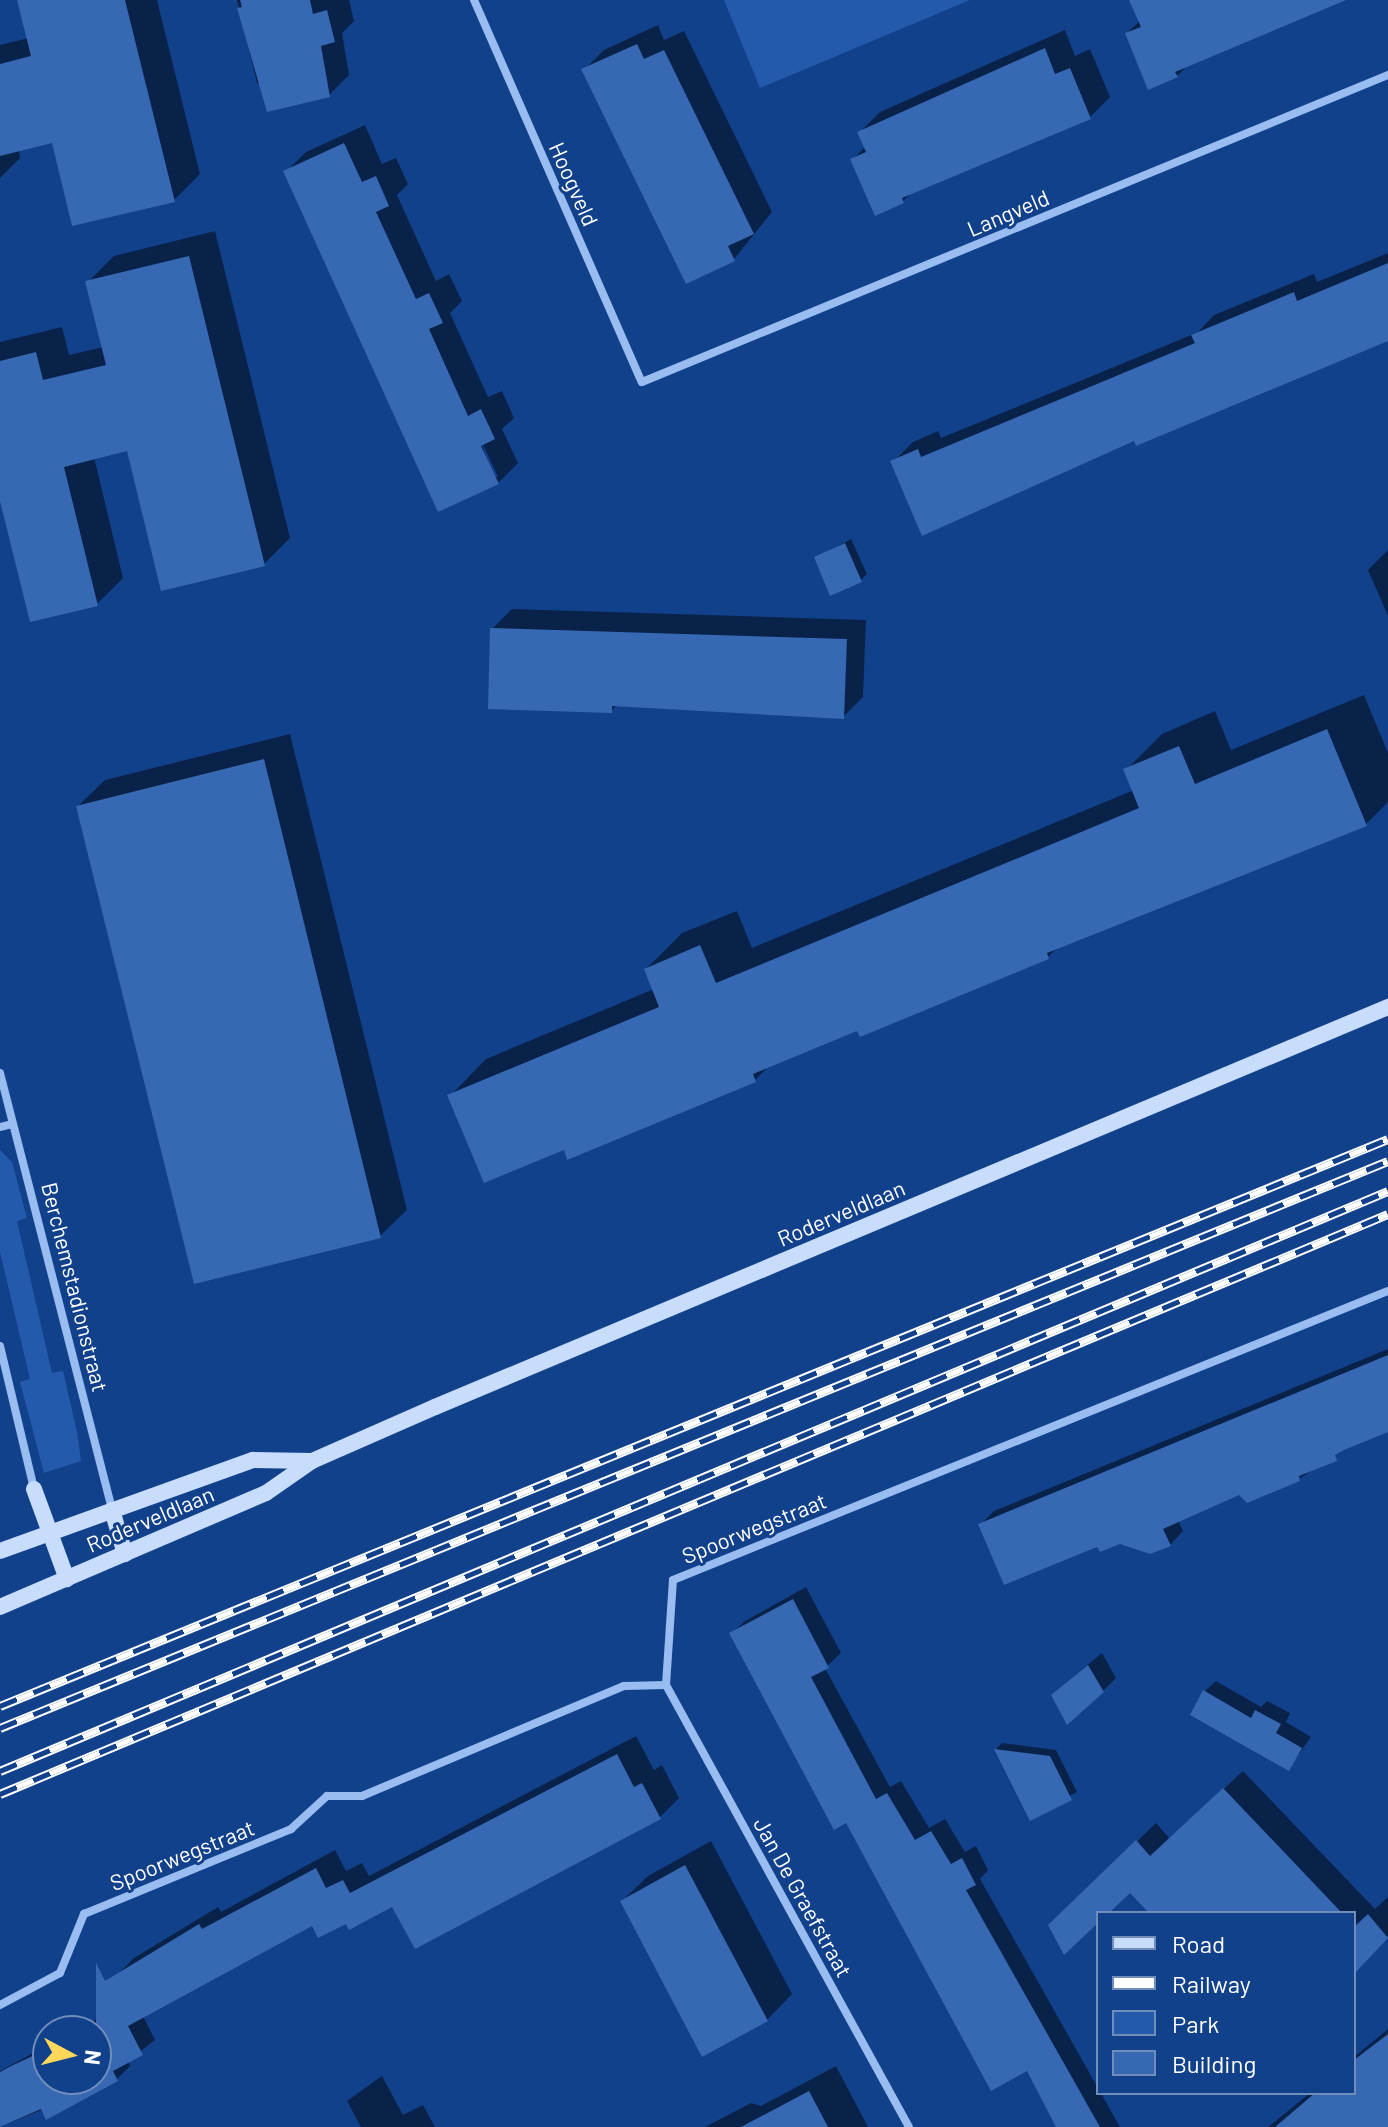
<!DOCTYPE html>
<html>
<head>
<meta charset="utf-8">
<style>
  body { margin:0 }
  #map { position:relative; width:1388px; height:2127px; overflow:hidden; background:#12418c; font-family:Barlow,sans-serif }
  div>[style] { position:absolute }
  .green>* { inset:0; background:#245aab }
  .shadow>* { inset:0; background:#0007 }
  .building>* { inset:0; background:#3668b3 }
  .street>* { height:8px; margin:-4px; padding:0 4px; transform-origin:4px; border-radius:4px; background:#9abdf1 }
  .secondary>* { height:16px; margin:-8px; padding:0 8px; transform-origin:8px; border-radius:8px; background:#c8dcfc }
  .rail>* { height:9px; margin-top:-4.5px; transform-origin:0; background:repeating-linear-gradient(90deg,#12418c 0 18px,#fff 0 36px); box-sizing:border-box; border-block:2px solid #fff }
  span { translate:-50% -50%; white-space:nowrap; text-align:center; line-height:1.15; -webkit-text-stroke:6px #12418c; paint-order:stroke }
  .street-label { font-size:22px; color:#fff }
  .legend { position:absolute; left:1096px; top:1911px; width:260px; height:184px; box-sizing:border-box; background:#12418c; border:2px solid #718dba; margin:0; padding:10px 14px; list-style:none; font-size:24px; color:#fff }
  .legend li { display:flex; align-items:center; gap:16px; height:40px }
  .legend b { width:40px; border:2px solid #718dba }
  .north { position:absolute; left:32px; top:2015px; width:80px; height:80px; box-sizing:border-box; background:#12418c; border:2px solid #718dba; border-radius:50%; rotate:97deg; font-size:22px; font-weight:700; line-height:32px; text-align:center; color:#fff }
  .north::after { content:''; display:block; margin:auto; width:28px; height:36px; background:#ffd85a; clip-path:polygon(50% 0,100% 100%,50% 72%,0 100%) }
</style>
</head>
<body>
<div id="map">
  <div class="green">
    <i style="clip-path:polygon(724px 0,970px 0,760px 88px)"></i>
    <i style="clip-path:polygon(0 1150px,12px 1162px,27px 1218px,17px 1221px,52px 1373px,63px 1371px,77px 1432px,81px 1461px,44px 1473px,20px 1382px,30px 1379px,0 1252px)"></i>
  </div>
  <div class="shadow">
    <i style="clip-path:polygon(19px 0,157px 0,200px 174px,174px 200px,53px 141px,19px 149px,20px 158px,0 178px,0 45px,29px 38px)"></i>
    <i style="clip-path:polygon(237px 0,349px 0,354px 21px,342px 33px,349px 75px,329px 95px,257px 83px)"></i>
    <i style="clip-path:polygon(1141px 0,1341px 0,1188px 65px,1177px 76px,1127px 33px,1140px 21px)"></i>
    <i style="clip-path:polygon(658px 25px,664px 40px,684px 31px,772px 212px,734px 259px,687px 281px,584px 70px,604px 50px)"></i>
    <i style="clip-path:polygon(1065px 30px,1075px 56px,1090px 49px,1110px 97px,1090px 117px,913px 191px,903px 201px,853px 159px,866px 146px,860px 132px,880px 112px)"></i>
    <i style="clip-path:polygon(evenodd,365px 125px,382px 164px,396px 158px,408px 184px,397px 195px,436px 281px,449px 274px,462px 301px,450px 313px,488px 397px,502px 391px,514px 418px,502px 429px,518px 463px,498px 483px,439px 510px,286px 172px,306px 152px,365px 125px,479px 436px,498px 477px,493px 477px,479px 436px)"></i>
    <i style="clip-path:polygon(215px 231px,290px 538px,264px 564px,129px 449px,94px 457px,123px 578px,97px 604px,0 492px,0 342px,62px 327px,69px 355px,104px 347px,88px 282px,114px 256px)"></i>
    <i style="clip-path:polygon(1388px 253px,1388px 335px,1136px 438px,893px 462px,913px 442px,938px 431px,941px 438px,1131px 360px,1198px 332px,1214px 315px,1314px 274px,1317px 282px)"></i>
    <i style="clip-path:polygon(851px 539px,867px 574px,861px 580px,816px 558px)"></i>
    <i style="clip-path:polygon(1388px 550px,1388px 616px,1368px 570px)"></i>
    <i style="clip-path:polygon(512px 609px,866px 620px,863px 697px,843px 717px,618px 704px,611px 711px,492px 629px)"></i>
    <i style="clip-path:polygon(1364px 695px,1388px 753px,1388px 802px,1366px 824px,1059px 946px,1048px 957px,771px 1064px,755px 1080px,568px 1157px,565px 1148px,450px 1096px,486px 1059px,654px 989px,646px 969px,682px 933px,737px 911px,752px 948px,1134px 790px,1126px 770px,1162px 734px,1215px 711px,1231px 750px)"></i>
    <i style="clip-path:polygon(290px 734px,407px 1210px,380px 1236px,78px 806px,105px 780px)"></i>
    <i style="clip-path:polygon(1388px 1349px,1388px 1430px,1350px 1445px,1299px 1479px,1240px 1493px,1178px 1520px,1183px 1531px,1170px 1545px,1098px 1544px,981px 1524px,994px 1511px)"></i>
    <i style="clip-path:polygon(806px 1587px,841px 1653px,825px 1668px,890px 1787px,901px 1781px,929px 1828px,945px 1819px,965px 1852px,976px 1846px,988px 1870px,980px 1879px,1120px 2127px,1059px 2127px,1028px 2068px,847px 1821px,731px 1634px,745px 1621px)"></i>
    <i style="clip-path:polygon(1102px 1653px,1116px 1678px,1103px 1691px,1067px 1682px)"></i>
    <i style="clip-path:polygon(1216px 1681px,1261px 1707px,1267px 1701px,1290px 1713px,1286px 1722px,1311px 1737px,1288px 1769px,1205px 1691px)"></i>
    <i style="clip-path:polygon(636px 1736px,654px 1770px,662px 1765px,679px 1798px,660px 1817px,415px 1946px,393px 1905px,347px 1922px,313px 1924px,143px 2016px,155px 2040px,128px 2061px,130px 2066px,117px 2079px,0 2127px,0 2071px,48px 2045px,48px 2079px,96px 2079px,96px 2031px,75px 2031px,128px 2002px,115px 1977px,134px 1958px,218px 1907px,221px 1912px,335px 1850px,346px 1871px,362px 1863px,369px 1876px)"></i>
    <i style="clip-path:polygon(1002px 1743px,1056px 1750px,1077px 1792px,1030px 1818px,996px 1749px)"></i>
    <i style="clip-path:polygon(1243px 1771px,1375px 1909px,1388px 1897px,1388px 1936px,1354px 1969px,1354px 1913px,1152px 1913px,1108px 1869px,1156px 1823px,1170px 1839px)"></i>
    <i style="clip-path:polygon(711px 1841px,792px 1994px,767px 2020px,622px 1901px,648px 1876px)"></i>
    <i style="clip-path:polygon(1388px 2029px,1385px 2127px,1268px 2127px,1310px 2093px,1354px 2093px,1354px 2057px)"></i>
    <i style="clip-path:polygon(836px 2066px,868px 2127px,705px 2127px,751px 2103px,761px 2106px)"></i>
    <i style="clip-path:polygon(382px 2076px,403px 2115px,423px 2105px,435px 2127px,361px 2127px,347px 2101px)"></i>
  </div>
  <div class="building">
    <i style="clip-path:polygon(17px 0,125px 0,175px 202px,72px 226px,52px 143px,0 156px,0 64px,31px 56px)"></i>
    <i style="clip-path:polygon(240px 0,310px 0,313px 14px,327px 10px,335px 42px,321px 46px,330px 97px,267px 112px,237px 8px,242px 7px)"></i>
    <i style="clip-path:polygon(1129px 0,1346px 0,1175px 72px,1178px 77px,1148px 90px,1125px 33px,1141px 27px)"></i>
    <i style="clip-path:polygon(637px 44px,644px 59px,664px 50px,754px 234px,728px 246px,735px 261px,686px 284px,581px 69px)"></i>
    <i style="clip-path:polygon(1045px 48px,1055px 74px,1070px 68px,1091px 119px,902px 198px,904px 203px,875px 216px,850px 159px,866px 152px,857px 132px)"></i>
    <i style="clip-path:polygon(344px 143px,362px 182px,376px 176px,389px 206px,376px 212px,416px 299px,429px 293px,443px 323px,429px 329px,468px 416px,481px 409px,495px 439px,481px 446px,499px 484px,438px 512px,283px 171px)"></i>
    <i style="clip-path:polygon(189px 256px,265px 566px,161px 591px,127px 451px,64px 467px,98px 606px,30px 622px,0 501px,0 361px,36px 352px,43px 380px,106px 365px,85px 281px)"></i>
    <i style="clip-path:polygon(1388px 263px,1388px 341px,1136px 446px,1134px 441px,922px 536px,890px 461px,918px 449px,921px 457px,1109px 379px,1195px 343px,1191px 335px,1294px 292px,1297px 301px)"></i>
    <i style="clip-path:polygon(845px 543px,862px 582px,830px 596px,814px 557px)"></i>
    <i style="clip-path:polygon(490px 628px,847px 639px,844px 719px,612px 706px,612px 713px,488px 709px)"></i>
    <i style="clip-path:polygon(1327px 729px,1367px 826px,1047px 953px,1049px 959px,860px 1037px,857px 1031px,753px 1074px,756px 1082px,567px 1160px,564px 1150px,484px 1183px,447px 1095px,659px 1007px,644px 969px,700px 945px,716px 983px,1139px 808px,1123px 769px,1179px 746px,1195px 784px)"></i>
    <i style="clip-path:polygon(264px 759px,381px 1238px,194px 1284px,76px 806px)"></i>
    <i style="clip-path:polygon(1388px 1355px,1388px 1432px,1344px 1450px,1335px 1455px,1337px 1461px,1299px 1476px,1300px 1481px,1247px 1503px,1239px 1495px,1163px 1529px,1171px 1546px,1150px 1554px,1120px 1544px,1100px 1552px,1097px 1547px,1004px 1585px,978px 1524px)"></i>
    <i style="clip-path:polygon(793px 1599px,829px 1668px,811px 1677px,876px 1799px,887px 1793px,915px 1840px,931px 1831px,951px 1864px,962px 1858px,976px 1885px,966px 1890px,1100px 2127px,1056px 2127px,1027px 2071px,991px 2091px,846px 1823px,834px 1830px,729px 1633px)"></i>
    <i style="clip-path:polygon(1088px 1665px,1104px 1692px,1067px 1725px,1051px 1695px)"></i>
    <i style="clip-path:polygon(1203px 1690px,1251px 1718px,1255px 1710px,1281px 1724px,1276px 1733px,1302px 1748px,1289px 1771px,1190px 1715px)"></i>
    <i style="clip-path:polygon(994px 1749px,1050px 1756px,1072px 1800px,1030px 1821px)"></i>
    <i style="clip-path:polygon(617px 1754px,634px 1787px,642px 1783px,661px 1819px,415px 1949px,392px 1907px,349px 1930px,346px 1924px,318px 1938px,312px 1926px,128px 2026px,143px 2055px,113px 2071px,118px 2081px,46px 2120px,41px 2109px,0 2127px,0 2072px,11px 2066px,48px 2049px,48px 2079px,96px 2079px,96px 2031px,81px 2031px,96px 2023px,96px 1963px,105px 1981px,199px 1924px,202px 1929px,316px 1868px,326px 1888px,343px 1880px,350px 1893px)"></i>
    <i style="clip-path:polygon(1223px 1788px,1342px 1913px,1149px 1913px,1130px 1893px,1109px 1913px,1098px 1913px,1098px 1923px,1064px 1955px,1048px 1925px,1136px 1840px,1150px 1856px)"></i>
    <i style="clip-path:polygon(685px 1865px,768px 2021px,702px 2057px,620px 1901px)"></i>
    <i style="clip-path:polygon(1368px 1914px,1388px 1938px,1354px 1974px,1354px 1927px)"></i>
    <i style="clip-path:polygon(1388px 2034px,1388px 2127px,1275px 2127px,1315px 2093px,1354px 2093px,1354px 2060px)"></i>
    <i style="clip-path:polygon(809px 2091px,828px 2127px,741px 2127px)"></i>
  </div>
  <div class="street">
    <i style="left:474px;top:0;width:417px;rotate:66.3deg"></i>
    <i style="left:642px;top:382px;width:807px;rotate:-22.37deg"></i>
    <i style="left:0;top:1073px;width:451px;rotate:75.6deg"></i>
    <i style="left:0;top:1127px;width:12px;rotate:-14deg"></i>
    <i style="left:0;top:1346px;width:147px;rotate:76.6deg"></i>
    <i style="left:666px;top:1685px;width:105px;rotate:-86.2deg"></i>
    <i style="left:673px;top:1580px;width:771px;rotate:-22.01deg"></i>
    <i style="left:666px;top:1685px;width:504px;rotate:61.2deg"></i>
    <i style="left:0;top:2005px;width:68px;rotate:-28.1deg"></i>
    <i style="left:60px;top:1973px;width:64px;rotate:-67.9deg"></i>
    <i style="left:84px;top:1914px;width:224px;rotate:-22.3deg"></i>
    <i style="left:291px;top:1829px;width:49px;rotate:-42.5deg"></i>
    <i style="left:327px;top:1796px;width:35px"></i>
    <i style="left:362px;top:1796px;width:284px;rotate:-22.8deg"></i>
    <i style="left:624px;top:1686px;width:42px;rotate:-1.4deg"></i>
  </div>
  <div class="secondary">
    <i style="left:34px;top:1489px;width:96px;rotate:69.9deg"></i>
    <i style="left:112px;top:1510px;width:46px;rotate:73.5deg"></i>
    <i style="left:0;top:1551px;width:269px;rotate:-19.8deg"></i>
    <i style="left:253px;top:1460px;width:59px;rotate:1deg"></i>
    <i style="left:0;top:1607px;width:289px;rotate:-23.2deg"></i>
    <i style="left:266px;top:1493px;width:56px;rotate:-34.8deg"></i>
    <i style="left:312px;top:1461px;width:134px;rotate:-23.7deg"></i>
    <i style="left:435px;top:1407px;width:1034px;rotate:-22.77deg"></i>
  </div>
  <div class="rail">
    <i style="left:0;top:1706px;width:1499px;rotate:-22.22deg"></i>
    <i style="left:0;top:1728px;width:1499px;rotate:-22.22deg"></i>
    <i style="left:0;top:1771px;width:1504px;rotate:-22.68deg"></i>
    <i style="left:0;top:1794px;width:1504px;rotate:-22.68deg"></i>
  </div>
  <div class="street-label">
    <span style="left:574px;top:184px;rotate:66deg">Hoogveld</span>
    <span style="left:1008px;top:213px;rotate:-23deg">Langveld</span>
    <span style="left:841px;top:1213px;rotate:-23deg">Roderveldlaan</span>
    <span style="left:75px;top:1287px;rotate:76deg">Berchemstadionstraat</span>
    <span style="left:150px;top:1519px;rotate:-23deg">Roderveldlaan</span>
    <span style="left:754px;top:1528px;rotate:-22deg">Spoorwegstraat</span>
    <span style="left:182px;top:1855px;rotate:-22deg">Spoorwegstraat</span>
    <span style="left:803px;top:1897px;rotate:61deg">Jan De Graefstraat</span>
  </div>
  <ul class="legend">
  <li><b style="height:10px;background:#c8dcfc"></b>Road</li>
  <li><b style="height:10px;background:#fff"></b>Railway</li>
  <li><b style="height:22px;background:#245aab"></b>Park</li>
  <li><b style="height:22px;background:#3668b3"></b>Building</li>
  </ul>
  <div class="north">N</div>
</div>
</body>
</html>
